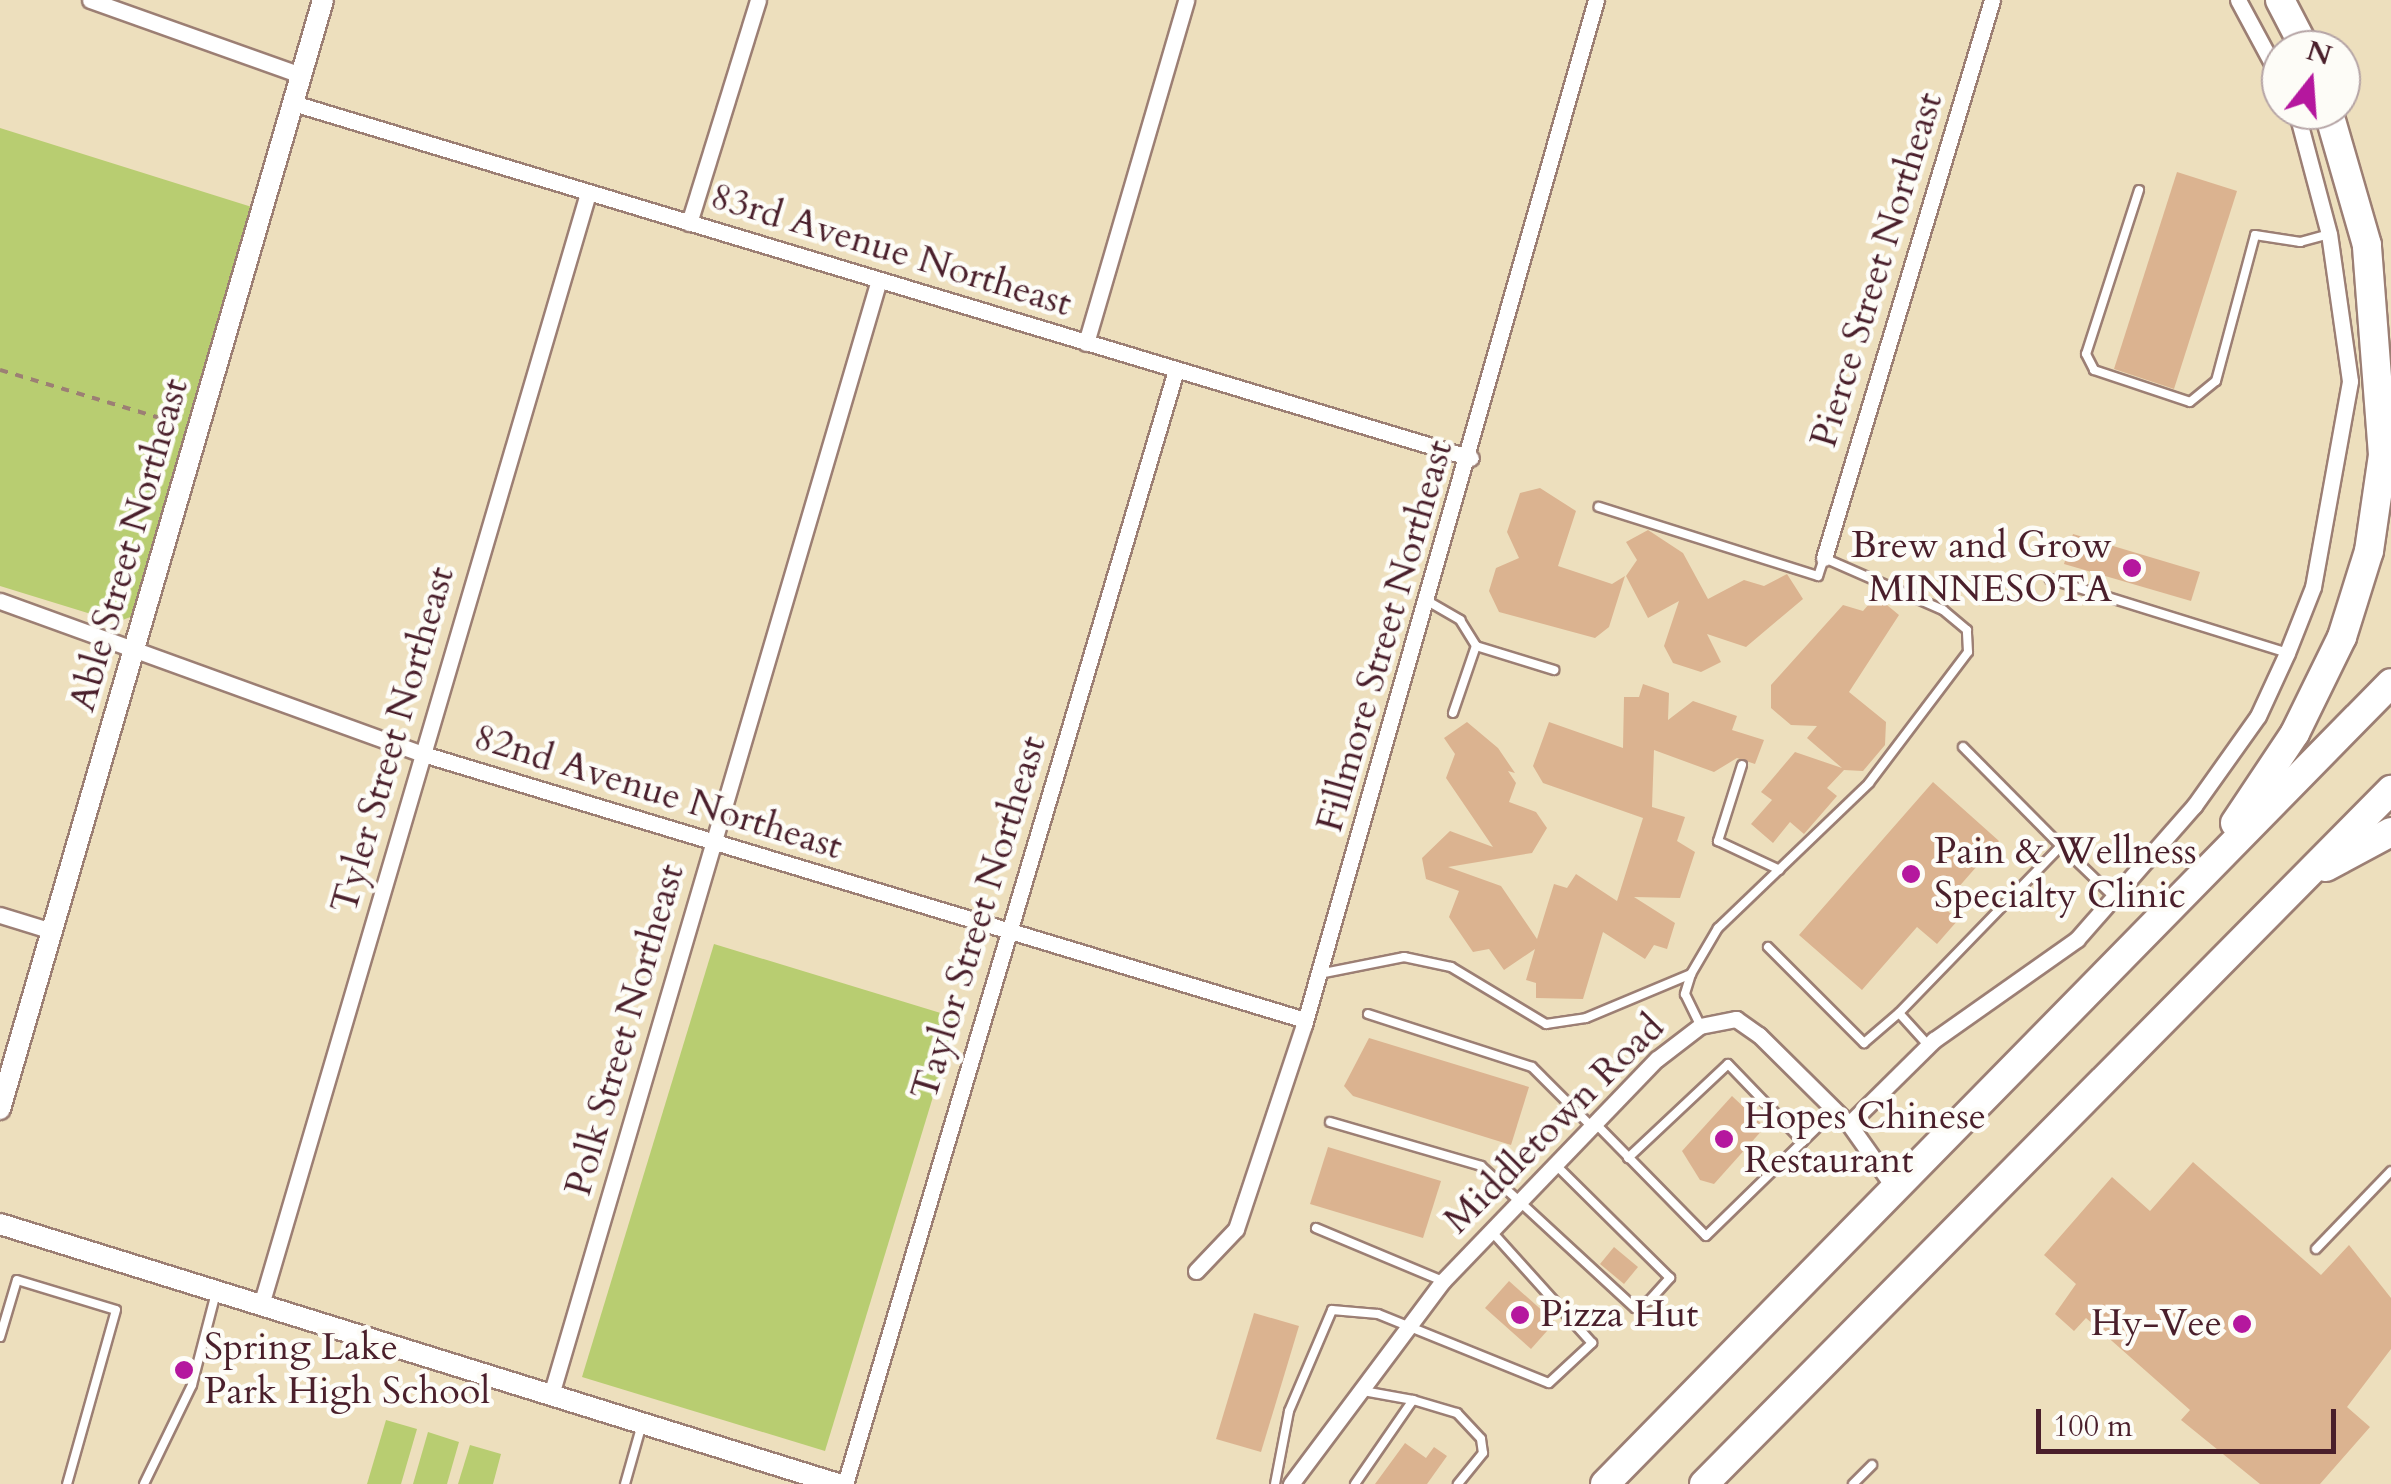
<!DOCTYPE html>
<html>
<head>
<meta charset="utf-8">
<style>
  body { margin:0 }
  #map { position:relative; width:2391px; height:1484px; overflow:hidden; background:#eddfbd; font-family:Cardo,serif }
  div>[style] { position:absolute }
  .green>* { inset:0; background:#b8cd71 }
  .building>* { inset:0; background:#dbb390 }
  .path>* { height:4px; margin-top:-2px; transform-origin:0; background:repeating-linear-gradient(90deg,#9c7f74 0 8px,transparent 0 16px) }
  .roads { filter:drop-shadow(2px 0 #9c7f74) drop-shadow(-2px 0 #9c7f74) drop-shadow(0 2px #9c7f74) drop-shadow(0 -2px #9c7f74) }
  .service>* { height:8px; margin:-4px; padding:0 4px; transform-origin:4px; border-radius:4px; background:#fff }
  .minor>* { height:15px; margin:-7.5px; padding:0 7.5px; transform-origin:7.5px; border-radius:7.5px; background:#fff }
  .tertiary>* { height:20px; margin:-10px; padding:0 10px; transform-origin:10px; border-radius:10px; background:#fff }
  .trunk>* { height:28px; margin:-14px; padding:0 14px; transform-origin:14px; border-radius:14px; background:#fff }
  .dots>* { width:28px; height:28px; translate:-50% -50%; box-sizing:border-box; border:5px solid #fdfcf7; border-radius:50% }
  span { translate:-50% -50%; white-space:nowrap; text-align:center; line-height:1.15; -webkit-text-stroke:9px #fdfcf7; paint-order:stroke }
  .street-label { font-size:38px; color:#4a1f2b }
  .poi-label { font-size:38px; color:#4a1f2b }
  .right { translate:-100% -50%; text-align:right }
  .left { translate:0 -50%; text-align:left }
  .north { position:absolute; left:2261px; top:30px; width:100px; height:100px; box-sizing:border-box; background:#fdfcf7; border:2px solid #b5a4a5; border-radius:50%; rotate:17deg; font-size:28px; font-weight:700; line-height:40px; text-align:center; color:#4a1f2b }
  .north::after { content:''; display:block; margin:auto; width:35px; height:45px; background:#b5179e; clip-path:polygon(50% 0,100% 100%,50% 72%,0 100%) }
  .scale { position:absolute; left:2036px; top:1409px; width:300px; height:45px; box-sizing:border-box; border:5px solid #4a1f2b; border-top:0; padding-left:12px; font-size:30px; line-height:35px; white-space:nowrap; color:#4a1f2b; -webkit-text-stroke:8px #fdfcf7; paint-order:stroke }
</style>
</head>
<body>
<div id="map">
  <div class="green">
    <i style="clip-path:polygon(0 128px,255px 208px,136px 615px,117px 622px,0 586px)"></i>
    <i style="clip-path:polygon(714px 944px,957px 1018px,825px 1451px,582px 1377px)"></i>
    <i style="clip-path:polygon(386px 1420px,417px 1429px,401px 1484px,367px 1484px)"></i>
    <i style="clip-path:polygon(428px 1432px,459px 1442px,447px 1484px,413px 1484px)"></i>
    <i style="clip-path:polygon(470px 1445px,501px 1454px,493px 1484px,458px 1484px)"></i>
  </div>
  <div class="building">
    <i style="clip-path:polygon(2177px 172px,2237px 191px,2174px 389px,2114px 369px)"></i>
    <i style="clip-path:polygon(1540px 488px,1576px 511px,1558px 566px,1612px 584px,1625px 576px,1609px 627px,1595px 638px,1499px 612px,1489px 591px,1496px 568px,1519px 558px,1507px 532px,1520px 493px)"></i>
    <i style="clip-path:polygon(1648px 530px,1683px 553px,1708px 599px,1744px 580px,1764px 586px,1787px 574px,1803px 599px,1746px 647px,1707px 634px,1721px 662px,1701px 672px,1673px 663px,1664px 646px,1679px 601px,1648px 618px,1626px 576px,1637px 560px,1626px 542px)"></i>
    <i style="clip-path:polygon(2073px 534px,2200px 572px,2191px 601px,2064px 564px)"></i>
    <i style="clip-path:polygon(1876px 596px,1899px 615px,1849px 692px,1886px 722px,1885px 745px,1863px 771px,1844px 770px,1827px 788px,1837px 796px,1804px 834px,1790px 822px,1773px 843px,1751px 824px,1772px 800px,1761px 792px,1795px 752px,1842px 768px,1807px 738px,1817px 726px,1791px 725px,1771px 708px,1771px 685px,1843px 605px,1863px 611px)"></i>
    <i style="clip-path:polygon(1643px 684px,1669px 693px,1668px 720px,1693px 701px,1737px 716px,1732px 730px,1764px 740px,1755px 764px,1737px 758px,1714px 772px,1654px 750px,1652px 807px,1685px 817px,1677px 841px,1695px 852px,1680px 898px,1634px 897px,1675px 923px,1667px 949px,1654px 945px,1645px 959px,1603px 932px,1583px 999px,1536px 998px,1536px 983px,1526px 980px,1535px 949px,1504px 970px,1489px 949px,1473px 952px,1449px 917px,1459px 891px,1426px 879px,1422px 858px,1450px 831px,1493px 847px,1446px 778px,1455px 754px,1444px 738px,1467px 722px,1498px 748px,1515px 773px,1508px 771px,1516px 783px,1509px 802px,1536px 812px,1547px 828px,1532px 853px,1448px 867px,1501px 886px,1537px 939px,1554px 884px,1567px 888px,1576px 874px,1617px 901px,1643px 818px,1543px 783px,1533px 766px,1549px 722px,1623px 748px,1624px 697px,1639px 697px)"></i>
    <i style="clip-path:polygon(1933px 782px,1999px 841px,1942px 906px,1958px 920px,1937px 944px,1917px 927px,1862px 990px,1799px 935px)"></i>
    <i style="clip-path:polygon(1369px 1038px,1529px 1087px,1511px 1145px,1353px 1096px,1344px 1086px)"></i>
    <i style="clip-path:polygon(1732px 1096px,1765px 1127px,1714px 1184px,1700px 1180px,1682px 1151px)"></i>
    <i style="clip-path:polygon(1328px 1147px,1441px 1181px,1423px 1238px,1310px 1204px)"></i>
    <i style="clip-path:polygon(2193px 1162px,2321px 1275px,2349px 1245px,2391px 1298px,2391px 1349px,2347px 1407px,2370px 1427px,2320px 1484px,2260px 1484px,2181px 1420px,2190px 1410px,2086px 1318px,2074px 1331px,2055px 1314px,2076px 1284px,2044px 1255px,2112px 1177px,2150px 1211px)"></i>
    <i style="clip-path:polygon(1614px 1247px,1638px 1267px,1624px 1284px,1600px 1264px)"></i>
    <i style="clip-path:polygon(1509px 1281px,1555px 1322px,1531px 1349px,1485px 1308px)"></i>
    <i style="clip-path:polygon(1254px 1313px,1299px 1326px,1261px 1452px,1216px 1439px)"></i>
    <i style="clip-path:polygon(1405px 1443px,1426px 1458px,1434px 1447px,1447px 1456px,1427px 1484px,1375px 1484px)"></i>
  </div>
  <div class="path">
    <i style="left:0;top:370px;width:188px;rotate:16.7deg"></i>
  </div>
  <div class="roads">
    <div class="service">
      <i style="left:2139px;top:190px;width:172px;rotate:107.9deg"></i>
      <i style="left:2086px;top:354px;width:18px;rotate:63deg"></i>
      <i style="left:2094px;top:370px;width:101px;rotate:18.4deg"></i>
      <i style="left:2190px;top:402px;width:33px;rotate:-39deg"></i>
      <i style="left:2216px;top:381px;width:151px;rotate:-75deg"></i>
      <i style="left:2255px;top:235px;width:46px;rotate:8.8deg"></i>
      <i style="left:2300px;top:242px;width:30px;rotate:-15deg"></i>
      <i style="left:2050px;top:579px;width:248px;rotate:17.3deg"></i>
      <i style="left:1431px;top:603px;width:34px;rotate:30deg"></i>
      <i style="left:1460px;top:620px;width:31px;rotate:58deg"></i>
      <i style="left:1476px;top:646px;width:82px;rotate:17.1deg"></i>
      <i style="left:1453px;top:713px;width:71px;rotate:-71.1deg"></i>
      <i style="left:1963px;top:747px;width:139px;rotate:45.3deg"></i>
      <i style="left:1742px;top:765px;width:80px;rotate:107.5deg"></i>
      <i style="left:1718px;top:841px;width:68px;rotate:25.1deg"></i>
      <i style="left:1768px;top:947px;width:136px;rotate:45deg"></i>
      <i style="left:1864px;top:1043px;width:46px;rotate:-40.6deg"></i>
      <i style="left:1319px;top:974px;width:87px;rotate:-11.3deg"></i>
      <i style="left:1404px;top:957px;width:48px;rotate:12deg"></i>
      <i style="left:1451px;top:967px;width:111px;rotate:31deg"></i>
      <i style="left:1546px;top:1024px;width:40px;rotate:-8.5deg"></i>
      <i style="left:1586px;top:1018px;width:114px;rotate:-22.7deg"></i>
      <i style="left:1691px;top:974px;width:53px;rotate:-59.6deg"></i>
      <i style="left:1718px;top:928px;width:209px;rotate:-43.8deg"></i>
      <i style="left:1869px;top:783px;width:164px;rotate:-52.9deg"></i>
      <i style="left:1968px;top:652px;width:22px;rotate:-93deg"></i>
      <i style="left:1967px;top:630px;width:31px;rotate:-140deg"></i>
      <i style="left:1943px;top:610px;width:130px;rotate:-156.4deg"></i>
      <i style="left:1824px;top:558px;width:19px;rotate:108deg"></i>
      <i style="left:1818px;top:576px;width:230px;rotate:-162.5deg"></i>
      <i style="left:1691px;top:974px;width:21px;rotate:107deg"></i>
      <i style="left:1685px;top:994px;width:34px;rotate:64deg"></i>
      <i style="left:1368px;top:1014px;width:172px;rotate:17.9deg"></i>
      <i style="left:1532px;top:1067px;width:83px;rotate:45deg"></i>
      <i style="left:1928px;top:1045px;width:43px;rotate:-132.2deg"></i>
      <i style="left:1899px;top:1013px;width:233px;rotate:-45.9deg"></i>
      <i style="left:2061px;top:846px;width:74px;rotate:43.9deg"></i>
      <i style="left:1330px;top:1122px;width:157px;rotate:16.2deg"></i>
      <i style="left:1481px;top:1166px;width:209px;rotate:42.7deg"></i>
      <i style="left:1635px;top:1308px;width:17px;rotate:-28deg"></i>
      <i style="left:1650px;top:1300px;width:30px;rotate:-48deg"></i>
      <i style="left:1670px;top:1278px;width:161px;rotate:-135.3deg"></i>
      <i style="left:1595px;top:1123px;width:158px;rotate:45.5deg"></i>
      <i style="left:1706px;top:1236px;width:180px;rotate:-44.3deg"></i>
      <i style="left:1628px;top:1158px;width:137px;rotate:-43.2deg"></i>
      <i style="left:1728px;top:1064px;width:108px;rotate:46.1deg"></i>
      <i style="left:1316px;top:1228px;width:138px;rotate:22.7deg"></i>
      <i style="left:2316px;top:1249px;width:108px;rotate:-46.1deg"></i>
      <i style="left:0;top:1337px;width:59px;rotate:-73.4deg"></i>
      <i style="left:17px;top:1280px;width:103px;rotate:16.9deg"></i>
      <i style="left:116px;top:1310px;width:181px;rotate:105.7deg"></i>
      <i style="left:1363px;top:1391px;width:51px;rotate:10.2deg"></i>
      <i style="left:144px;top:1484px;width:110px;rotate:-64.1deg"></i>
      <i style="left:192px;top:1385px;width:95px;rotate:-75.4deg"></i>
      <i style="left:625px;top:1484px;width:62px;rotate:-74.2deg"></i>
      <i style="left:1275px;top:1484px;width:74px;rotate:-79.1deg"></i>
      <i style="left:1289px;top:1411px;width:110px;rotate:-66.9deg"></i>
      <i style="left:1332px;top:1310px;width:46px;rotate:5deg"></i>
      <i style="left:1378px;top:1314px;width:184px;rotate:22deg"></i>
      <i style="left:1549px;top:1383px;width:59px;rotate:-42.9deg"></i>
      <i style="left:1592px;top:1343px;width:151px;rotate:-132deg"></i>
      <i style="left:1355px;top:1484px;width:102px;rotate:-55.4deg"></i>
      <i style="left:1413px;top:1400px;width:46px;rotate:16.5deg"></i>
      <i style="left:1457px;top:1413px;width:35px;rotate:47deg"></i>
      <i style="left:1481px;top:1439px;width:14px;rotate:82deg"></i>
      <i style="left:1483px;top:1453px;width:40px;rotate:129deg"></i>
      <i style="left:1853px;top:1484px;width:27px;rotate:-45deg"></i>
    </div>
    <div class="minor">
      <i style="left:90px;top:0;width:224px;rotate:19.6deg"></i>
      <i style="left:2238px;top:0;width:91px;rotate:61.7deg"></i>
      <i style="left:293px;top:103px;width:1230px;rotate:16.77deg"></i>
      <i style="left:689px;top:223px;width:233px;rotate:-72.8deg"></i>
      <i style="left:1086px;top:343px;width:357px;rotate:-73.7deg"></i>
      <i style="left:1824px;top:558px;width:583px;rotate:-73.24deg"></i>
      <i style="left:0;top:601px;width:450px;rotate:19.9deg"></i>
      <i style="left:423px;top:754px;width:921px;rotate:16.78deg"></i>
      <i style="left:0;top:915px;width:54px;rotate:17.1deg"></i>
      <i style="left:1849px;top:1124px;width:120px;rotate:-44.7deg"></i>
      <i style="left:1934px;top:1040px;width:175px;rotate:-35.2deg"></i>
      <i style="left:2077px;top:939px;width:177px;rotate:-48.7deg"></i>
      <i style="left:2194px;top:806px;width:110px;rotate:-54.6deg"></i>
      <i style="left:2258px;top:716px;width:69px;rotate:-65.3deg"></i>
      <i style="left:2287px;top:653px;width:71px;rotate:-68.5deg"></i>
      <i style="left:2313px;top:587px;width:209px;rotate:-79.8deg"></i>
      <i style="left:2350px;top:381px;width:148px;rotate:-98.1deg"></i>
      <i style="left:2329px;top:234px;width:128px;rotate:-104.9deg"></i>
      <i style="left:1196px;top:1271px;width:58px;rotate:-46.4deg"></i>
      <i style="left:1236px;top:1229px;width:215px;rotate:-71.6deg"></i>
      <i style="left:1304px;top:1025px;width:1066px;rotate:-74.1deg"></i>
      <i style="left:261px;top:1305px;width:1159px;rotate:-73.61deg"></i>
      <i style="left:551px;top:1395px;width:1162px;rotate:-73.61deg"></i>
      <i style="left:845px;top:1484px;width:1162px;rotate:-73.45deg"></i>
      <i style="left:1291px;top:1484px;width:254px;rotate:-53.2deg"></i>
      <i style="left:1443px;top:1281px;width:308px;rotate:-46.1deg"></i>
      <i style="left:1657px;top:1059px;width:54px;rotate:-37.5deg"></i>
      <i style="left:1700px;top:1026px;width:37px;rotate:-11deg"></i>
      <i style="left:1736px;top:1019px;width:28px;rotate:35deg"></i>
      <i style="left:1759px;top:1035px;width:127px;rotate:44.7deg"></i>
      <i style="left:1849px;top:1124px;width:80px;rotate:54.7deg"></i>
    </div>
    <div class="tertiary">
      <i style="left:0;top:1109px;width:1155px;rotate:-73.76deg"></i>
      <i style="left:0;top:1224px;width:877px;rotate:17.24deg"></i>
    </div>
    <div class="trunk">
      <i style="left:2280px;top:0;width:56px;rotate:62.5deg"></i>
      <i style="left:2235px;top:823px;width:108px;rotate:-56.3deg"></i>
      <i style="left:2295px;top:733px;width:107px;rotate:-63.9deg"></i>
      <i style="left:2342px;top:637px;width:90px;rotate:-72.6deg"></i>
      <i style="left:2369px;top:551px;width:97px;rotate:-81.7deg"></i>
      <i style="left:2383px;top:455px;width:211px;rotate:-94.4deg"></i>
      <i style="left:2367px;top:245px;width:141px;rotate:-106.1deg"></i>
      <i style="left:2326px;top:867px;width:74px;rotate:-28.3deg"></i>
      <i style="left:1605px;top:1484px;width:1122px;rotate:-45.54deg"></i>
      <i style="left:1704px;top:1484px;width:977px;rotate:-45.29deg"></i>
    </div>
  </div>
  <div class="dots">
    <i style="left:2132px;top:568px;background:#b5179e"></i>
    <i style="left:1911px;top:874px;background:#b5179e"></i>
    <i style="left:1724px;top:1139px;background:#b5179e"></i>
    <i style="left:1520px;top:1315px;background:#b5179e"></i>
    <i style="left:2242px;top:1324px;background:#b5179e"></i>
    <i style="left:184px;top:1370px;background:#b5179e"></i>
  </div>
  <div class="street-label">
    <span style="left:891px;top:250px;rotate:17deg">83rd Avenue Northeast</span>
    <span style="left:1877px;top:270px;rotate:-73deg">Pierce Street Northeast</span>
    <span style="left:129px;top:545px;rotate:-74deg">Able Street Northeast</span>
    <span style="left:1385px;top:636px;rotate:-74deg">Fillmore Street Northeast</span>
    <span style="left:393px;top:740px;rotate:-74deg">Tyler Street Northeast</span>
    <span style="left:658px;top:792px;rotate:17deg">82nd Avenue Northeast</span>
    <span style="left:979px;top:918px;rotate:-73deg">Taylor Street Northeast</span>
    <span style="left:625px;top:1030px;rotate:-74deg">Polk Street Northeast</span>
    <span style="left:1554px;top:1124px;rotate:-45deg">Middletown Road</span>
  </div>
  <div class="poi-label">
    <span class="right" style="left:2112px;top:568px">Brew and Grow<br>MINNESOTA</span>
    <span class="left" style="left:1934px;top:874px">Pain &amp; Wellness<br>Specialty Clinic</span>
    <span class="left" style="left:1744px;top:1139px">Hopes Chinese<br>Restaurant</span>
    <span class="left" style="left:1540px;top:1315px">Pizza Hut</span>
    <span class="right" style="left:2222px;top:1324px">Hy-Vee</span>
    <span class="left" style="left:204px;top:1370px">Spring Lake<br>Park High School</span>
  </div>
  <div class="north">N</div>
  <div class="scale">100 m</div>
</div>
</body>
</html>
